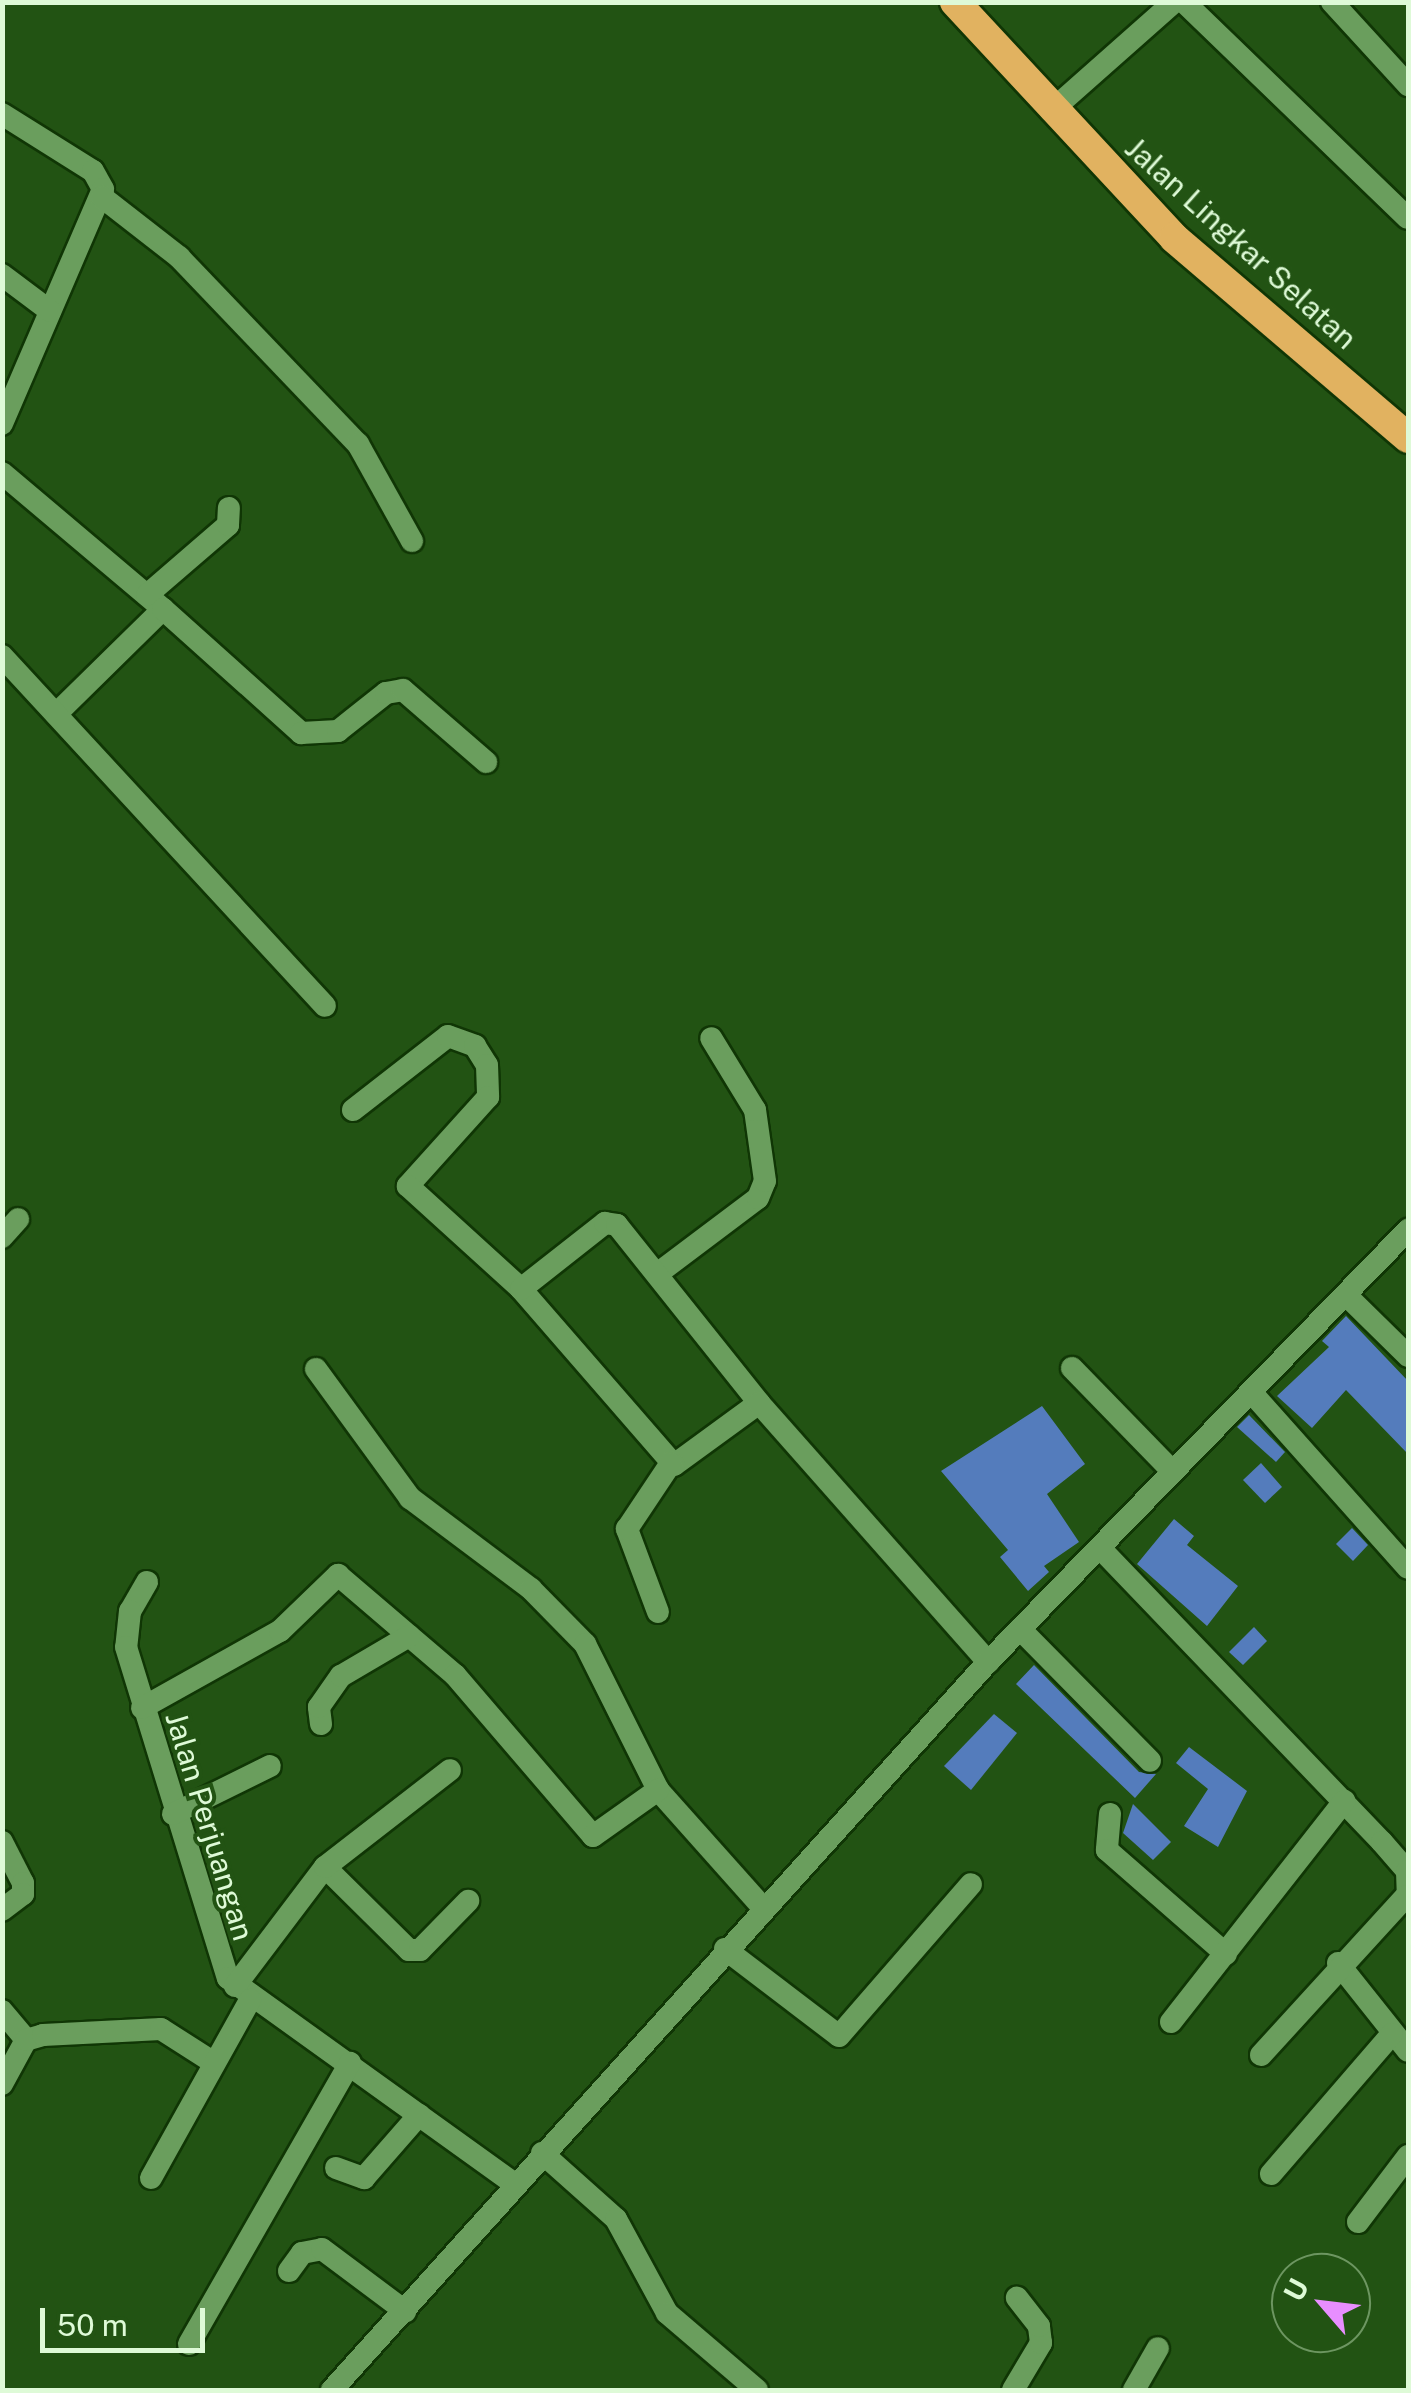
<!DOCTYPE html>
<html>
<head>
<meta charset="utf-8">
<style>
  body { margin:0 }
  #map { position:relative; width:1411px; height:2393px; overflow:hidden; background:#225313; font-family:"Public Sans",sans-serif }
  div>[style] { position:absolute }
  .building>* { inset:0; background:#547cbc }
  .roads { filter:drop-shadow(2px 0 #103605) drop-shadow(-2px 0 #103605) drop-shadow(0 2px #103605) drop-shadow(0 -2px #103605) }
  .minor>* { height:22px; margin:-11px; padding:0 11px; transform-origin:11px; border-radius:11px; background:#6a9e5d }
  .highway>* { height:30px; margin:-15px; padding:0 15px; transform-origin:15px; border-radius:15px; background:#e1b260 }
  span { translate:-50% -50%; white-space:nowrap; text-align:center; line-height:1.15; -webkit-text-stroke:8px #225313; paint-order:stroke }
  .street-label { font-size:30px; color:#defad7 }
  .frame { position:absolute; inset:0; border:5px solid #defad7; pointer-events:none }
  .north { position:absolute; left:1271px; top:2253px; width:100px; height:100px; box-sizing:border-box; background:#225313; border:2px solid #6d9661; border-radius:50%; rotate:298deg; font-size:28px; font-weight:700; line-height:40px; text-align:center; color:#defad7 }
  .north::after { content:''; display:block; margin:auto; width:35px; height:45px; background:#e88eff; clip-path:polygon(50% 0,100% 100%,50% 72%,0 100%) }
  .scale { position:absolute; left:40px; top:2308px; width:165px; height:45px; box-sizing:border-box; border:5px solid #defad7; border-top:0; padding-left:12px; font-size:30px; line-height:35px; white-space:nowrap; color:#defad7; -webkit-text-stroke:8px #225313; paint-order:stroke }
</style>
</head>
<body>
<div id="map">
  <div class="building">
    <i style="clip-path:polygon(1346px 1316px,1408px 1381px,1408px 1454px,1346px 1390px,1312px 1428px,1277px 1396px,1329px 1347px,1322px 1341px)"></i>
    <i style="clip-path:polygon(1042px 1406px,1085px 1464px,1047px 1494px,1079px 1542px,1044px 1566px,1049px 1572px,1028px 1591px,1000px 1557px,1008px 1550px,941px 1471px)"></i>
    <i style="clip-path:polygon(1249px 1415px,1285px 1452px,1276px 1462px,1237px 1427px)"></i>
    <i style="clip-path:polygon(1261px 1463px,1282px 1487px,1265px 1503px,1243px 1480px)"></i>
    <i style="clip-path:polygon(1174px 1519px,1194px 1536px,1187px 1545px,1238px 1586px,1207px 1626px,1137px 1564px)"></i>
    <i style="clip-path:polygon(1352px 1528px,1368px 1545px,1353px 1561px,1336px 1544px)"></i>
    <i style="clip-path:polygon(1254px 1627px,1267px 1641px,1243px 1665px,1229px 1652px)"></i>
    <i style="clip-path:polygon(1034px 1665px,1139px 1772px,1156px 1774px,1135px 1798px,1016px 1684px)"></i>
    <i style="clip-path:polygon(994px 1714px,1017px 1733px,971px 1790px,944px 1766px)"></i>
    <i style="clip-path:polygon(1189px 1747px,1247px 1791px,1218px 1847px,1184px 1826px,1208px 1789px,1176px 1763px)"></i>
    <i style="clip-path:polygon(1133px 1804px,1171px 1842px,1153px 1860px,1123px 1833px)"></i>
  </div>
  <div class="roads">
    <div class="minor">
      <i style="left:1184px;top:2px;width:311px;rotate:44deg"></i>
      <i style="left:1332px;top:2px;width:113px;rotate:47.5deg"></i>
      <i style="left:1051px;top:111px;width:164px;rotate:-41.5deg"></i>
      <i style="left:2px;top:114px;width:107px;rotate:32.1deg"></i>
      <i style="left:93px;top:171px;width:21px;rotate:61deg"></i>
      <i style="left:103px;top:189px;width:256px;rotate:113.3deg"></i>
      <i style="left:102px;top:197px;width:98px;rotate:37.9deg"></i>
      <i style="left:179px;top:257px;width:259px;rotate:46.3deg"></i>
      <i style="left:358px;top:444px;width:111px;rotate:60.9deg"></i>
      <i style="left:2px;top:275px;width:60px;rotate:36.9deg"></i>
      <i style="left:2px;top:473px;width:211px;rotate:40.2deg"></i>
      <i style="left:163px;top:609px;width:150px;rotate:135.5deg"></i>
      <i style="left:147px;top:595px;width:107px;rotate:-40.8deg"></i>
      <i style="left:228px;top:525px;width:17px;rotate:-87deg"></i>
      <i style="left:163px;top:609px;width:186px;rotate:41.9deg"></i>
      <i style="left:301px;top:733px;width:37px;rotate:-3deg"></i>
      <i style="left:338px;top:731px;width:61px;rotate:-38.4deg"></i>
      <i style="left:386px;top:693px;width:17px;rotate:-10deg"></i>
      <i style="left:403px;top:690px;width:110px;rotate:40.9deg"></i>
      <i style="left:2px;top:656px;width:476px;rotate:47.3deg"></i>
      <i style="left:353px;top:1110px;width:120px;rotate:-37.9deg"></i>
      <i style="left:448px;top:1036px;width:29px;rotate:20deg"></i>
      <i style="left:475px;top:1046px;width:22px;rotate:58deg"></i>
      <i style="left:487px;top:1065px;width:32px;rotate:88deg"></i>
      <i style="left:488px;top:1097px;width:120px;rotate:132deg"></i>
      <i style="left:408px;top:1186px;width:153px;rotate:42.3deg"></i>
      <i style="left:2px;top:1237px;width:24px;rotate:-48deg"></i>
      <i style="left:657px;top:1274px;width:126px;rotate:-37deg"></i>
      <i style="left:758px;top:1198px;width:18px;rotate:-68deg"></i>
      <i style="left:765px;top:1181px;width:72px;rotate:-98deg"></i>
      <i style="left:755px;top:1110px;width:84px;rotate:-121.4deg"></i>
      <i style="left:1346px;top:1295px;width:87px;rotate:44.5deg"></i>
      <i style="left:1072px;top:1368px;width:144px;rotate:45.8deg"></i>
      <i style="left:316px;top:1369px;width:160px;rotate:53.9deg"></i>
      <i style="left:410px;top:1498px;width:151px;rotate:36.9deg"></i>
      <i style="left:531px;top:1589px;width:77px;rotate:45.5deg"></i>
      <i style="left:585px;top:1644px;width:163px;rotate:63.4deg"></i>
      <i style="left:658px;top:1790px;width:159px;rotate:48.3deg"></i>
      <i style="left:1252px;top:1393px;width:234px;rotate:48.3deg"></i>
      <i style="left:759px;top:1403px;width:105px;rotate:143.9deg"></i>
      <i style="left:674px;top:1465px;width:233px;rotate:-131deg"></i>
      <i style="left:521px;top:1289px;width:107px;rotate:-38.2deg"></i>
      <i style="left:605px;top:1223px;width:12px;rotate:9deg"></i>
      <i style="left:617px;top:1225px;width:228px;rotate:51.4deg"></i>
      <i style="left:759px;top:1403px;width:346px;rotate:48.5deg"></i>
      <i style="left:1100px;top:1548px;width:407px;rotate:46.2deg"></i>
      <i style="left:1382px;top:1842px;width:38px;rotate:49deg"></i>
      <i style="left:1407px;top:1871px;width:27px;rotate:88deg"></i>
      <i style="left:147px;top:1582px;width:34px;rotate:120deg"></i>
      <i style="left:130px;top:1611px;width:36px;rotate:96deg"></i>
      <i style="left:126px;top:1647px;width:346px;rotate:72.9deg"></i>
      <i style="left:228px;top:1978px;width:353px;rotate:35.7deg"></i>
      <i style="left:658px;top:1612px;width:89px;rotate:-110.5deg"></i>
      <i style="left:627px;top:1529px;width:79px;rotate:-56.3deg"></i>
      <i style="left:1020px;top:1629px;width:185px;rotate:45.4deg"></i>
      <i style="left:142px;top:1708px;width:158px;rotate:-29.2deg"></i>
      <i style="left:280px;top:1631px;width:81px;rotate:-44deg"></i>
      <i style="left:338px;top:1575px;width:154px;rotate:40.5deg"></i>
      <i style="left:455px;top:1675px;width:212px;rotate:49.4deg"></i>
      <i style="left:593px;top:1836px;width:80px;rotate:-35.3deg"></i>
      <i style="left:321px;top:1724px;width:17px;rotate:-97deg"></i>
      <i style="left:319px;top:1707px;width:38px;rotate:-55deg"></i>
      <i style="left:341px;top:1676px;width:79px;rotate:-30.5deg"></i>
      <i style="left:173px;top:1814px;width:108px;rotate:-26.3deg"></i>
      <i style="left:1110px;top:1814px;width:36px;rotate:95deg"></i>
      <i style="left:1107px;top:1850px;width:158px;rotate:41.2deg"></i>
      <i style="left:2px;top:1842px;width:46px;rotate:62.9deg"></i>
      <i style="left:23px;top:1883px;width:11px;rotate:90deg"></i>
      <i style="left:23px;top:1894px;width:26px;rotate:143deg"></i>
      <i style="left:325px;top:1867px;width:118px;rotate:44.7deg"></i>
      <i style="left:409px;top:1950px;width:11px"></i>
      <i style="left:420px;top:1950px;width:69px;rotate:-45.6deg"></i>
      <i style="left:725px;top:1949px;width:143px;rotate:37.3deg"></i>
      <i style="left:839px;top:2036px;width:201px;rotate:-49deg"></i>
      <i style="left:1338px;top:1963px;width:112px;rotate:51.5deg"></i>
      <i style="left:235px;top:1986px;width:149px;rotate:-52.9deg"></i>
      <i style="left:325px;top:1867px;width:158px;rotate:-37.8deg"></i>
      <i style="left:2px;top:2011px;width:38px;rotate:50deg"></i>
      <i style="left:1171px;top:2022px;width:281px;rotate:-51.9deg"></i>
      <i style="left:1261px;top:2055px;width:215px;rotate:-47.6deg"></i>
      <i style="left:2px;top:2084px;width:50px;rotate:-61.4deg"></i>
      <i style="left:26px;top:2040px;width:18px;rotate:-16deg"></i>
      <i style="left:43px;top:2035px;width:118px;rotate:-2.9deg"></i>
      <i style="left:161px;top:2029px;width:59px;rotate:32.6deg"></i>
      <i style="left:542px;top:2153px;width:99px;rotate:41.7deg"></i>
      <i style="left:616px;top:2219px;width:107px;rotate:61.5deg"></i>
      <i style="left:667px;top:2313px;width:118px;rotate:40.5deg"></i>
      <i style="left:336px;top:2168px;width:30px;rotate:20deg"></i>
      <i style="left:364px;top:2178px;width:84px;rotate:-48.9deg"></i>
      <i style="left:1271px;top:2174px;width:185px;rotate:-49.2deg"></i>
      <i style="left:151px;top:2178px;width:204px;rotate:-60.9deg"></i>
      <i style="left:1358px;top:2222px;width:83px;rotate:-52.9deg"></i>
      <i style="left:289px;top:2271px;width:22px;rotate:-54deg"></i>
      <i style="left:302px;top:2253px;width:20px;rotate:-11deg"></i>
      <i style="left:322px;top:2249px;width:104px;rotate:36.8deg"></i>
      <i style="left:189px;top:2344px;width:324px;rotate:-60.2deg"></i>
      <i style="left:332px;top:2390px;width:980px;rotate:-47.98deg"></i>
      <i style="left:988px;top:1662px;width:603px;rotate:-45.81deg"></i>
      <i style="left:1013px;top:2390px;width:55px;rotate:-59.2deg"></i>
      <i style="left:1041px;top:2343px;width:17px;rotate:-97deg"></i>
      <i style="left:1039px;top:2326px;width:36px;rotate:-128deg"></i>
      <i style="left:1134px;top:2390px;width:48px;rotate:-60.3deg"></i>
    </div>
    <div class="highway">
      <i style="left:955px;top:2px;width:322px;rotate:47.1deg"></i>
      <i style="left:1174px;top:238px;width:308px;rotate:40.5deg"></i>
    </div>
  </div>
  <div class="street-label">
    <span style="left:1241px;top:243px;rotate:42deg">Jalan Lingkar Selatan</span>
    <span style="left:210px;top:1826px;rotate:73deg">Jalan Perjuangan</span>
  </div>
  <div class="frame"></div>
  <div class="north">U</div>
  <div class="scale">50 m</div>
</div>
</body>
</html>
